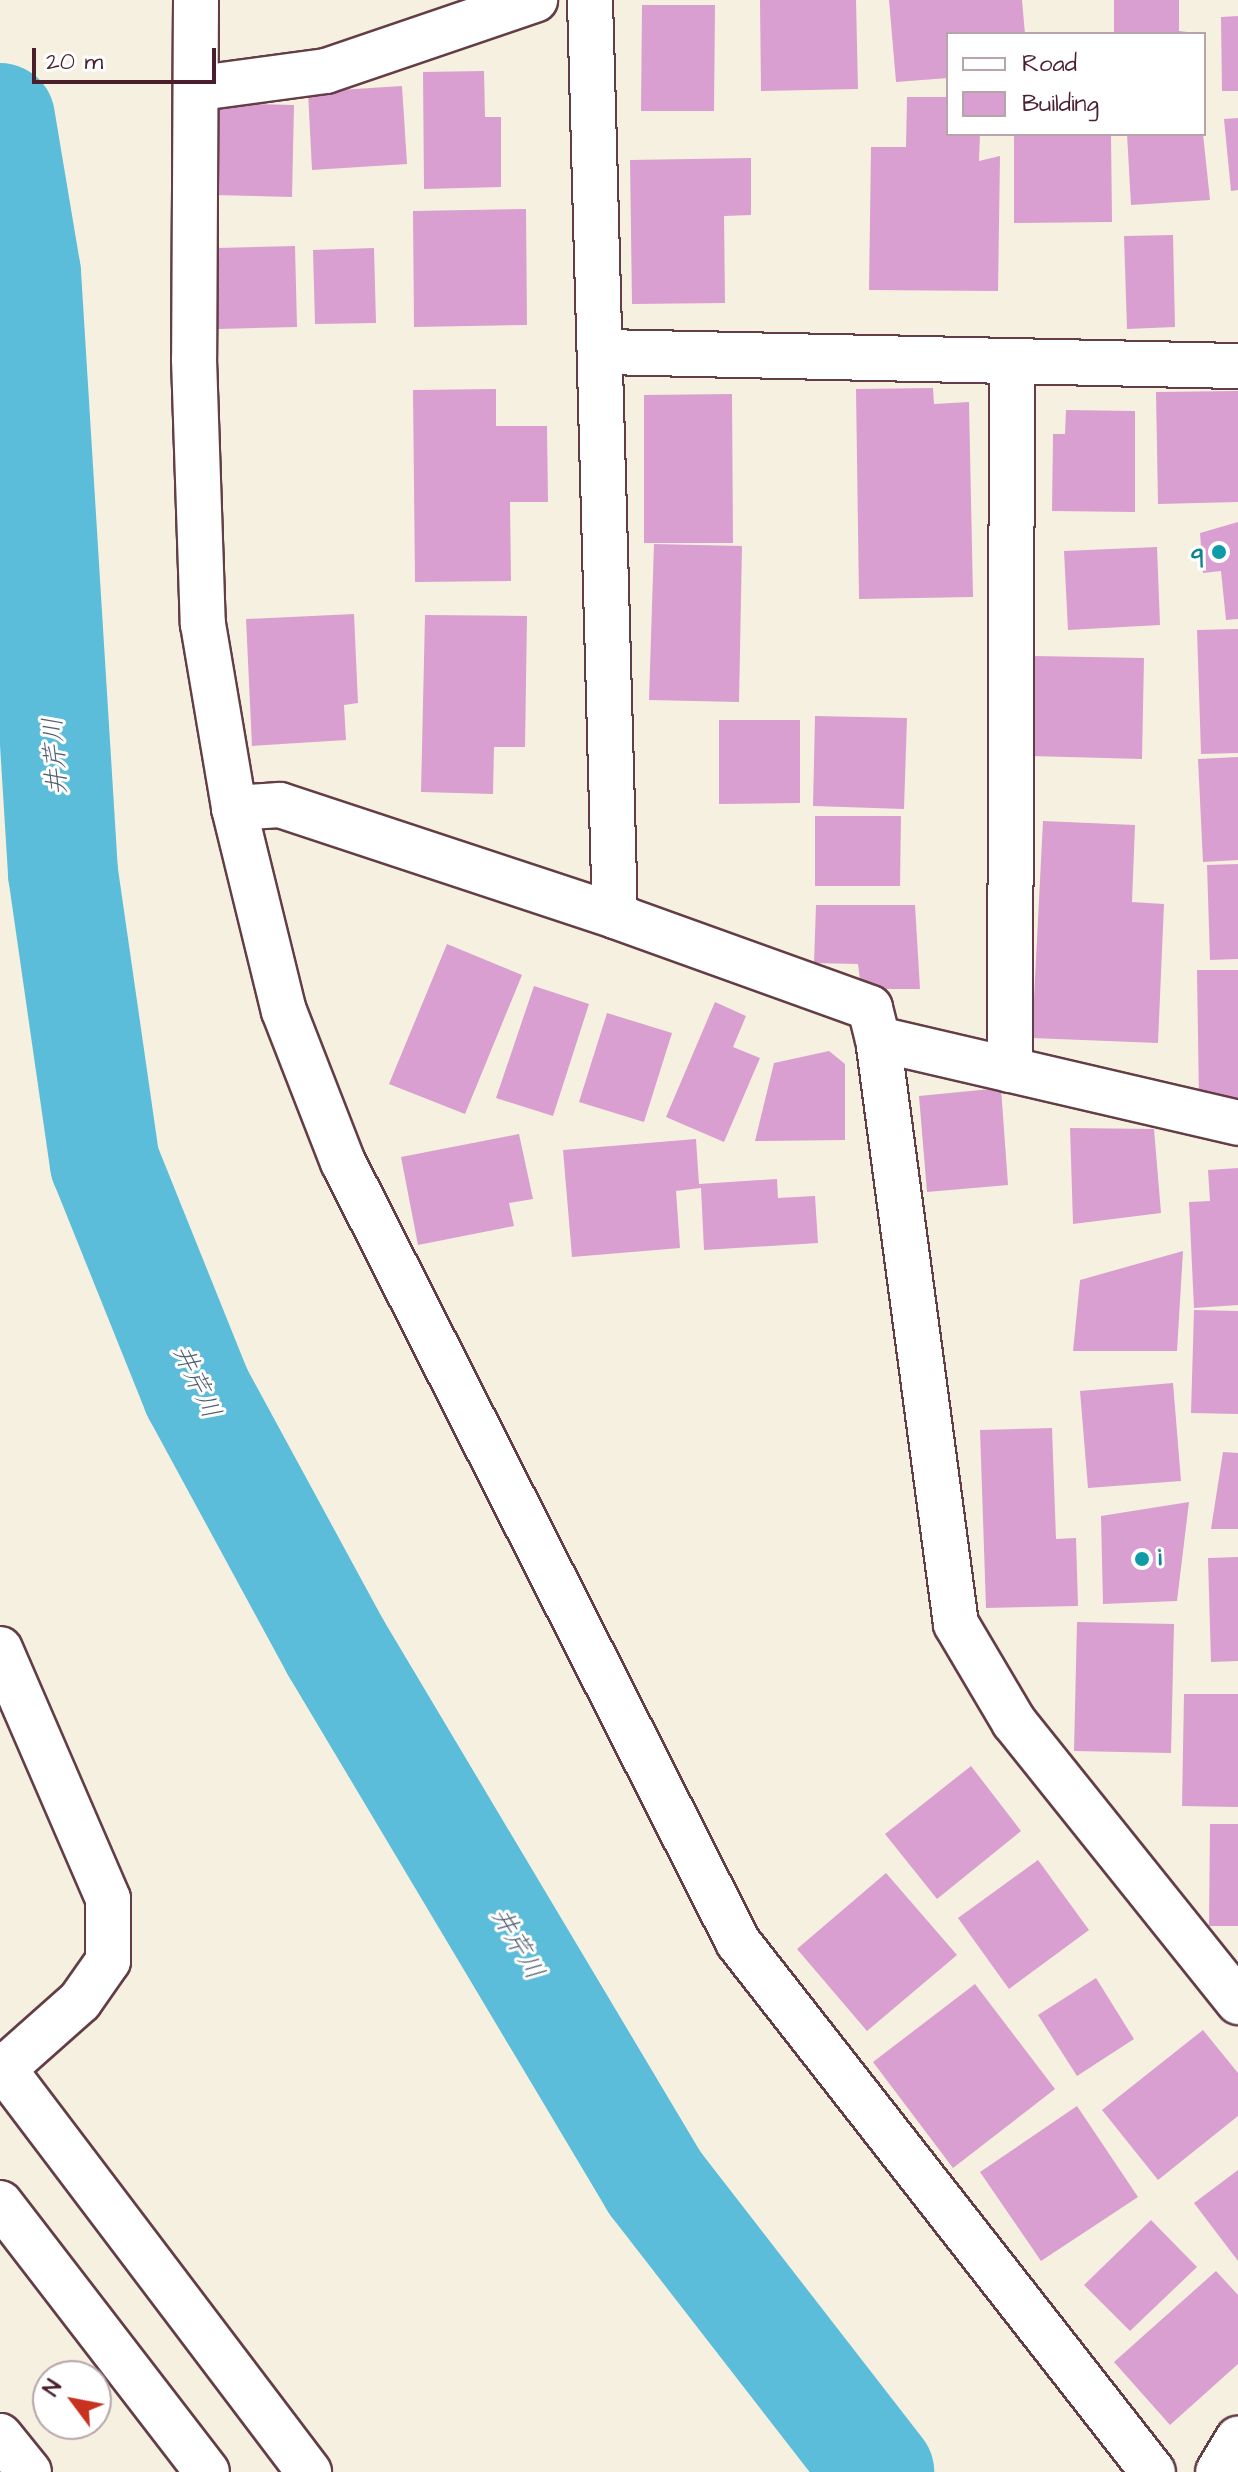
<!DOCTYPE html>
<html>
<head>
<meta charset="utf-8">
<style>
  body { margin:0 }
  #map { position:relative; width:1238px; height:2472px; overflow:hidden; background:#f6f0e1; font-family:"Architects Daughter","Klee One",sans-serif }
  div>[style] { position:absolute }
  .river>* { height:110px; margin:-55px; padding:0 55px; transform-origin:55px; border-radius:55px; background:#5bbdd9 }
  .building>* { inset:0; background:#d99fd0 }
  .roads { filter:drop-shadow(2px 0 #643e46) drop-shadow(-2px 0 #643e46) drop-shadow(0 2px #643e46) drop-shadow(0 -2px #643e46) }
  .street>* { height:44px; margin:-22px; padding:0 22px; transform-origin:22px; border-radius:22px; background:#fff }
  .secondary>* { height:44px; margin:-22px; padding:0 22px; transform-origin:22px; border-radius:22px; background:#fff }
  .dots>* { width:22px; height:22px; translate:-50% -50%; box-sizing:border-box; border:4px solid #fff; border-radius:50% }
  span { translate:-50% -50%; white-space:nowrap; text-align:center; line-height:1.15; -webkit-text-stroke:6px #fff; paint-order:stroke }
  .culture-label { font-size:24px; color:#0d838f; font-weight:700 }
  .right { translate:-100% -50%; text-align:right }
  .left { translate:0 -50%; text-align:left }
  .water-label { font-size:26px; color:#515e71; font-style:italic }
  .legend { position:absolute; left:946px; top:32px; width:260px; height:104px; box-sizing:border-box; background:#fff; border:2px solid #b7a5aa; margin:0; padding:10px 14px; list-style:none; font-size:24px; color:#4a1f2b }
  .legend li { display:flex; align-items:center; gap:16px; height:40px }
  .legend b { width:40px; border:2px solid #b7a5aa }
  .north { position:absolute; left:32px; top:2360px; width:80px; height:80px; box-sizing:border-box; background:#fff; border:2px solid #b7a5aa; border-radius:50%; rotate:302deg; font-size:22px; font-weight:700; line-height:32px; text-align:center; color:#4a1f2b }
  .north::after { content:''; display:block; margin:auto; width:28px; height:36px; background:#c8321e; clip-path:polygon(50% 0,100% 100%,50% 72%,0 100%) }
  .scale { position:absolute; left:32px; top:48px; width:184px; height:36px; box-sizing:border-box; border:4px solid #4a1f2b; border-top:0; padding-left:10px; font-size:24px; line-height:28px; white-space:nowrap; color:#4a1f2b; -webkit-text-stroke:6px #fff; paint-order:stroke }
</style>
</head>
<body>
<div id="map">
  <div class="river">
    <i style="left:0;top:118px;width:157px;rotate:80.5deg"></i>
    <i style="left:26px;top:273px;width:601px;rotate:86.47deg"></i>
    <i style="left:63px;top:873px;width:293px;rotate:81.8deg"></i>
    <i style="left:105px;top:1163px;width:247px;rotate:68.1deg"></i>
    <i style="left:197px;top:1392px;width:291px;rotate:61.5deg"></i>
    <i style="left:336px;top:1648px;width:623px;rotate:59.19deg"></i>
    <i style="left:655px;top:2183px;width:366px;rotate:52.2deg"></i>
  </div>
  <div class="building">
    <i style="clip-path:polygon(760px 0,856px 0,858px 89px,761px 91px)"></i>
    <i style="clip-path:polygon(889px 0,1022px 0,1025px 34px,948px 34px,948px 78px,896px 82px)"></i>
    <i style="clip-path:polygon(1114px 0,1179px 0,1179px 31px,1204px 34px,1114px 34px)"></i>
    <i style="clip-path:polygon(642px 5px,715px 5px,714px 111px,641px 111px)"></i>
    <i style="clip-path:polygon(1238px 16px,1238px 91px,1222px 91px,1221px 17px)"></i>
    <i style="clip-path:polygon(484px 71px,485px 117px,501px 117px,501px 187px,424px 189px,423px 72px)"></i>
    <i style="clip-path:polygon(402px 86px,407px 164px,312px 170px,308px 92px)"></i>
    <i style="clip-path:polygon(907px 97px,948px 97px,948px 134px,980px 134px,979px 161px,1000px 156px,998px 291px,869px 290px,871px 147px,906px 147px)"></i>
    <i style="clip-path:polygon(215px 103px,294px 105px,292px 197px,213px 195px)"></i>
    <i style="clip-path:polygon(1238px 118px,1238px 190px,1231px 191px,1224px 119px)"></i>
    <i style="clip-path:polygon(1014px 134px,1111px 134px,1112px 222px,1014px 223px)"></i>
    <i style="clip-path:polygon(1127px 134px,1203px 134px,1210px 200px,1131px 205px)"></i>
    <i style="clip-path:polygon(751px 158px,751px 215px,724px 216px,725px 303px,632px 304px,630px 160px)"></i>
    <i style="clip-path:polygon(526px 209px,527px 325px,414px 327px,413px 211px)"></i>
    <i style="clip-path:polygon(1173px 235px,1175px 327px,1127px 329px,1124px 236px)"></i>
    <i style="clip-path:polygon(295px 246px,297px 327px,218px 329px,217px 248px)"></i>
    <i style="clip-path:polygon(374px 248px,376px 323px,315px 324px,313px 250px)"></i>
    <i style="clip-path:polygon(933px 388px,934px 404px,969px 402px,973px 597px,859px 599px,856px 389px)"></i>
    <i style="clip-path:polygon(496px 389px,496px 426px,547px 426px,548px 502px,510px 502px,511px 581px,415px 582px,413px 390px)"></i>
    <i style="clip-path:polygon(1238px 391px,1238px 502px,1158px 504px,1156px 392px)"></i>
    <i style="clip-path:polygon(732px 394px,733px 543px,644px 543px,644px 395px)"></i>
    <i style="clip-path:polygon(1066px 410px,1135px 411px,1135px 512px,1052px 511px,1053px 434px,1065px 434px)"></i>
    <i style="clip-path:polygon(1238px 522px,1238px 619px,1226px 620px,1221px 571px,1203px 573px,1200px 533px)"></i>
    <i style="clip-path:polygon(654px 544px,742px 546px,739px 702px,649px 700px)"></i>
    <i style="clip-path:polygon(1157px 547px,1160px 625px,1068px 630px,1064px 551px)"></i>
    <i style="clip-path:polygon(354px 614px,358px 703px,344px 705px,346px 740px,252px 746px,246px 619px)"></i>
    <i style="clip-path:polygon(425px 615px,527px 616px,525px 747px,494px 747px,493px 794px,421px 792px)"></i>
    <i style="clip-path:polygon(1238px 629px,1238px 753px,1201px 754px,1197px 630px)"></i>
    <i style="clip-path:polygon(1033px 656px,1144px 658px,1142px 759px,1030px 756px)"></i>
    <i style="clip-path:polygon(815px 716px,907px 718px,904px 809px,813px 806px)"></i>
    <i style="clip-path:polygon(719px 720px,800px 720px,800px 803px,719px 804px)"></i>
    <i style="clip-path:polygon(1238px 757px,1238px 860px,1203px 862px,1198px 759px)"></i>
    <i style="clip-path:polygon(815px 816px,901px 816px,900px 886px,815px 886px)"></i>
    <i style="clip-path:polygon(1043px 821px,1135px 825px,1132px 902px,1164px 904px,1158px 1043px,1032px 1038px)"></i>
    <i style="clip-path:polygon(1238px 864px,1238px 959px,1210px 960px,1207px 865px)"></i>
    <i style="clip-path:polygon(816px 905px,915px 905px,920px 989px,861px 989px,858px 964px,814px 963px)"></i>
    <i style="clip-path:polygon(447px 944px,522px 975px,465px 1114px,389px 1084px)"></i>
    <i style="clip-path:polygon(1197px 970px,1238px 970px,1238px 1100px,1199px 1101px)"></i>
    <i style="clip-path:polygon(534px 986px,589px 1004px,553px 1116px,496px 1098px)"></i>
    <i style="clip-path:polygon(715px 1002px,746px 1016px,733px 1047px,760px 1058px,724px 1142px,666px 1117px)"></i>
    <i style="clip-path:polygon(607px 1013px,672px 1033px,644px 1122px,579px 1102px)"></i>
    <i style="clip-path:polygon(829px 1051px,845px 1064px,845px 1140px,755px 1141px,774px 1063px)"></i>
    <i style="clip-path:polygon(1001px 1088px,1008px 1185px,927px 1192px,919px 1096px)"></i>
    <i style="clip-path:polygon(1070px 1128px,1154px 1129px,1161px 1213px,1073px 1224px)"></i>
    <i style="clip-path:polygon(519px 1134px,533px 1199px,509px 1203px,514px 1226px,418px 1245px,401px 1157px)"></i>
    <i style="clip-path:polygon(696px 1139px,699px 1184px,777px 1179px,778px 1198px,815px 1196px,818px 1243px,704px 1250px,701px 1188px,676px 1191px,680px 1248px,572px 1257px,563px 1150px)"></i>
    <i style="clip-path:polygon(1238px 1168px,1238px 1305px,1194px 1308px,1189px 1202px,1210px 1201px,1208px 1170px)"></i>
    <i style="clip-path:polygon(1183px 1251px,1177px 1351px,1073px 1351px,1080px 1280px)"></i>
    <i style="clip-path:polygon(1194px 1310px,1238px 1311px,1238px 1414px,1191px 1413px)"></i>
    <i style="clip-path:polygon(1173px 1383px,1181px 1481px,1088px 1488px,1080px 1391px)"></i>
    <i style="clip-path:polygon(1052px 1428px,1056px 1539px,1076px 1538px,1078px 1606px,986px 1608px,980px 1430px)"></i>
    <i style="clip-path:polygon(1223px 1452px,1238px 1453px,1238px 1529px,1211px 1529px)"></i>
    <i style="clip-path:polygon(1189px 1502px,1177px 1601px,1103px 1604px,1101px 1516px)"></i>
    <i style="clip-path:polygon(1238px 1557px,1238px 1661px,1211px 1662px,1208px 1558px)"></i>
    <i style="clip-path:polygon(1077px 1622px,1174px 1624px,1171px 1753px,1074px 1751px)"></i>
    <i style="clip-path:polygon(1184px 1694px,1238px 1694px,1238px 1807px,1182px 1806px)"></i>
    <i style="clip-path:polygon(971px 1766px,1021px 1831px,937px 1899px,885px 1834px)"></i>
    <i style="clip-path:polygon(1210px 1824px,1238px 1824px,1238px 1926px,1209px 1926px)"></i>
    <i style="clip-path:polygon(1038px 1860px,1089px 1930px,1009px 1989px,958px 1918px)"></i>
    <i style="clip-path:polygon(886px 1873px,957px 1955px,867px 2031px,797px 1949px)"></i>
    <i style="clip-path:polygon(1096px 1978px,1134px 2039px,1077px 2076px,1038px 2015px)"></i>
    <i style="clip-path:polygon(975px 1984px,1055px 2089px,953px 2168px,873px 2062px)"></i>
    <i style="clip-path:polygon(1203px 2030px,1238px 2073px,1238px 2116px,1158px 2180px,1102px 2110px)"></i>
    <i style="clip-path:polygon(1077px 2106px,1138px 2197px,1041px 2261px,980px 2172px)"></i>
    <i style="clip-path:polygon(1238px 2170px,1238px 2261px,1194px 2203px)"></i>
    <i style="clip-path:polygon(1151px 2220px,1197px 2267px,1130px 2331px,1084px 2285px)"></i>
    <i style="clip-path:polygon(1216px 2271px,1238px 2295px,1238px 2364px,1170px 2425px,1114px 2362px)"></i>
  </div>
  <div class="roads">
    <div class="street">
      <i style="left:196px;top:0;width:359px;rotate:90.3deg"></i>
      <i style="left:194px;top:359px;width:265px;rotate:88.1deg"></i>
      <i style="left:203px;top:624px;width:187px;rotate:80.4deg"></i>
      <i style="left:234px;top:808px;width:209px;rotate:76.2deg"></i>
      <i style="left:284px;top:1011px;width:162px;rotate:68.7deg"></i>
      <i style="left:343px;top:1162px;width:874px;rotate:63.14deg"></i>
      <i style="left:738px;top:1942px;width:673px;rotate:51.94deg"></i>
      <i style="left:590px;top:0;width:916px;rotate:88.44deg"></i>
      <i style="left:200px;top:88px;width:127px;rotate:-7.7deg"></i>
      <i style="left:326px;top:71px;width:221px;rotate:-18.8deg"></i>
      <i style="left:604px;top:352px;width:634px;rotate:1.27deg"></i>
      <i style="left:234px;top:808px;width:46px;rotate:-3.7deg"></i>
      <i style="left:280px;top:805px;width:353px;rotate:18.3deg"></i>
      <i style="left:615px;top:916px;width:271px;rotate:19.8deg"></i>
      <i style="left:870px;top:1008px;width:32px;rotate:76deg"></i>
      <i style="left:878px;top:1039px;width:370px;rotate:13.1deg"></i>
      <i style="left:878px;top:1039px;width:590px;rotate:82.41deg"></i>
      <i style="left:956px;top:1624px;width:114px;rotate:59.4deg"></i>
      <i style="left:1014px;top:1722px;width:359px;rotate:51.3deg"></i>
      <i style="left:1010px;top:1070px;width:709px;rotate:-89.84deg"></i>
      <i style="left:0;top:1649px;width:272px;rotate:66.6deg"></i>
      <i style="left:108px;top:1899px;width:62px;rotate:90deg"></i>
      <i style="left:108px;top:1961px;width:49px;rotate:125deg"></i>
      <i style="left:80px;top:2001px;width:107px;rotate:138.4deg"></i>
      <i style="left:0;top:2436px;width:46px;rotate:51.1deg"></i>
      <i style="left:1218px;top:2472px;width:39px;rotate:-59deg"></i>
    </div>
    <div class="secondary">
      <i style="left:0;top:2064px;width:512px;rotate:52.86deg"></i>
      <i style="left:0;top:2203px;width:339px;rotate:52.4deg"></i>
    </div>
  </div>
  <div class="dots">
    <i style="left:1219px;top:552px;background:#0f9aa8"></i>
    <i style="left:1142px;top:1559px;background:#0f9aa8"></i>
  </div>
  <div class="culture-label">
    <span class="right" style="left:1203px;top:552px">q</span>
    <span class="left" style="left:1158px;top:1559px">i</span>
  </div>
  <div class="water-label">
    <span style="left:56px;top:756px;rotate:-94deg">井芹川</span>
    <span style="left:196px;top:1382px;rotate:65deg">井芹川</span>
    <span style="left:517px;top:1944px;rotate:60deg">井芹川</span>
  </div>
  <ul class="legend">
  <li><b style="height:10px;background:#fff"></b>Road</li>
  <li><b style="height:22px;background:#d99fd0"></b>Building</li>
  </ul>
  <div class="north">N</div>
  <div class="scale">20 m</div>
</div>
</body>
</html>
